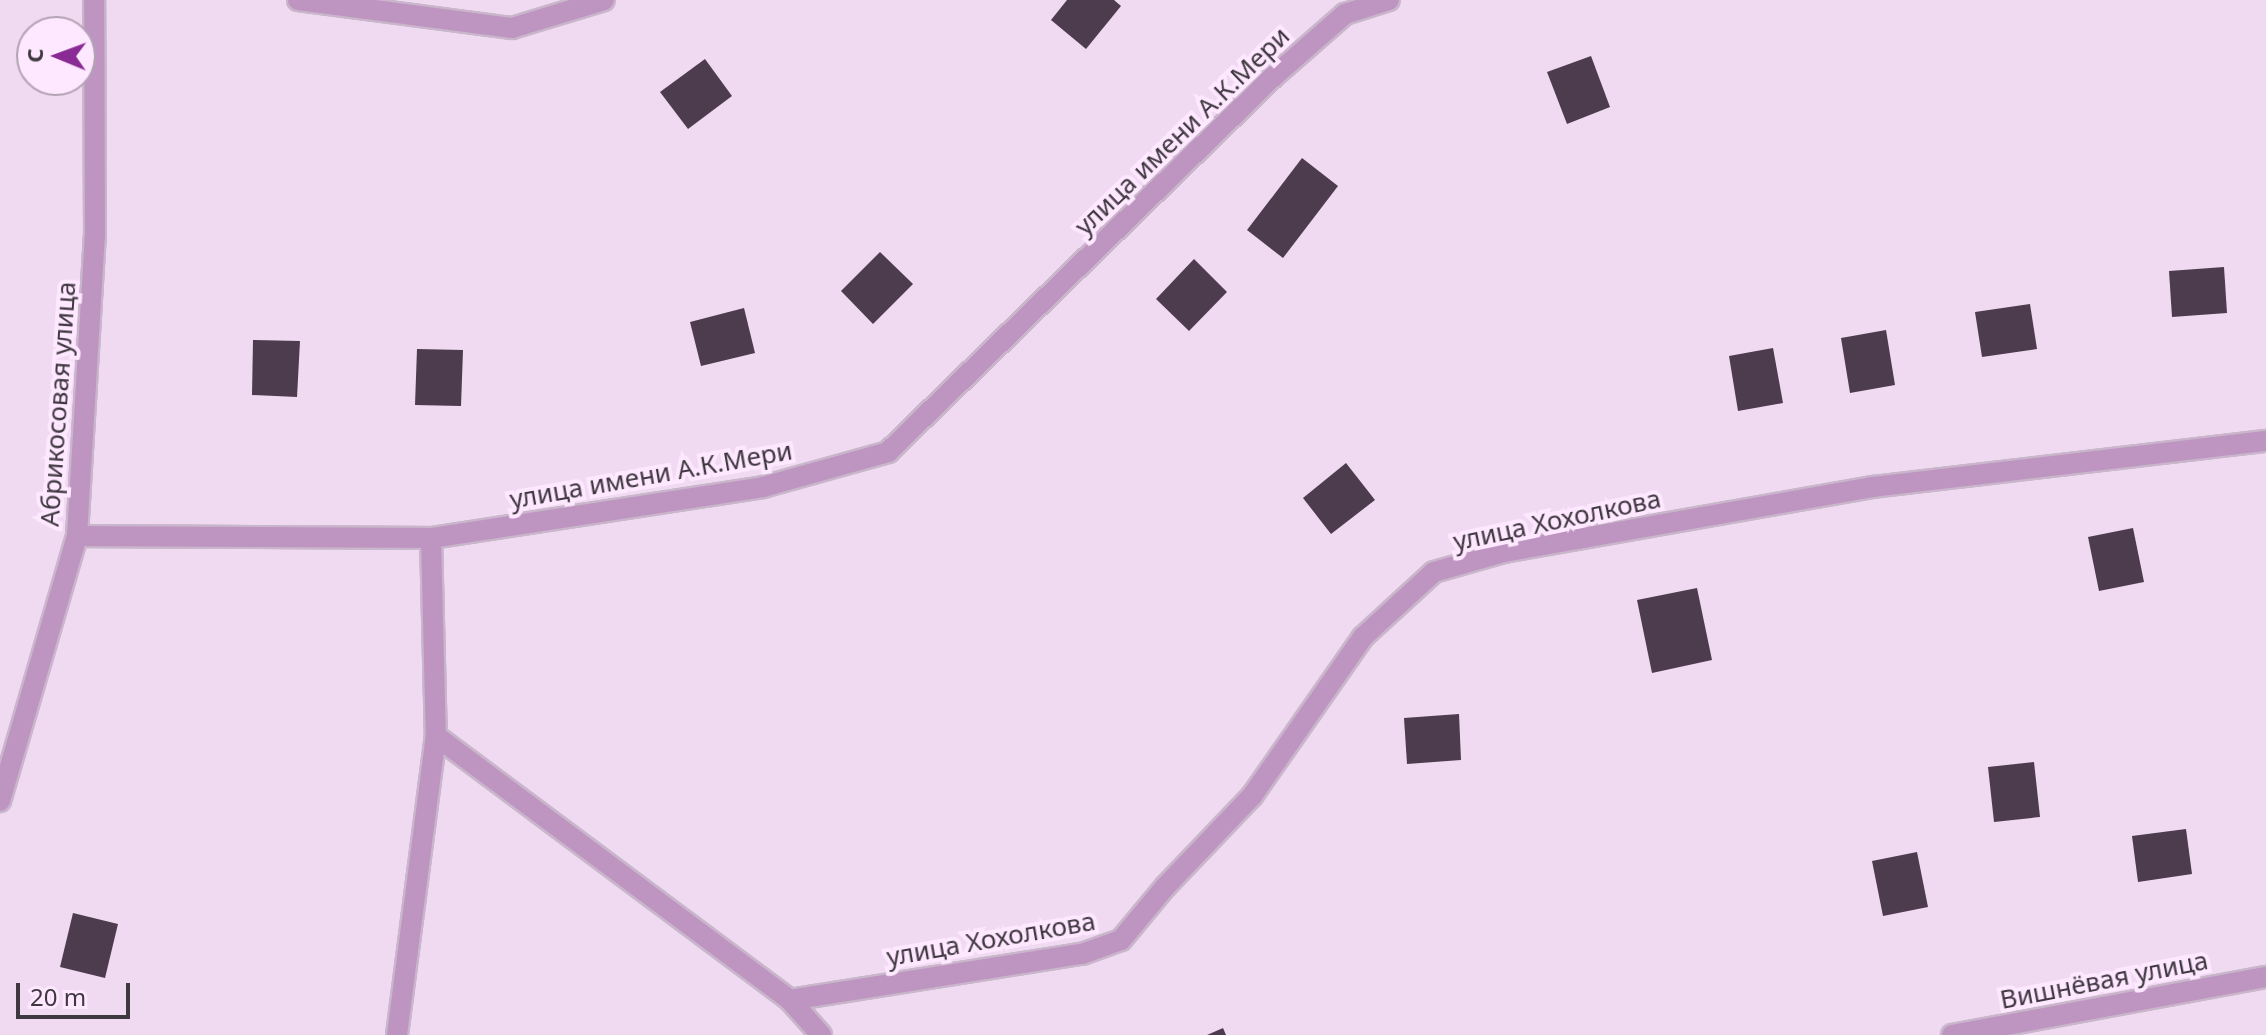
<!DOCTYPE html>
<html>
<head>
<meta charset="utf-8">
<style>
  body { margin:0 }
  #map { position:relative; width:2266px; height:1035px; overflow:hidden; background:#f0daf2; font-family:"Noto Sans",sans-serif }
  div>[style] { position:absolute }
  .building>* { inset:0; background:#4d3b4e }
  .roads { filter:drop-shadow(2px 0 #c9b6cb) drop-shadow(-2px 0 #c9b6cb) drop-shadow(0 2px #c9b6cb) drop-shadow(0 -2px #c9b6cb) }
  .service>* { height:20px; margin:-10px; padding:0 10px; transform-origin:10px; border-radius:10px; background:#be94c1 }
  .minor>* { height:20px; margin:-10px; padding:0 10px; transform-origin:10px; border-radius:10px; background:#be94c1 }
  span { translate:-50% -50%; white-space:nowrap; text-align:center; line-height:1.15; -webkit-text-stroke:8px #fee8ff; paint-order:stroke }
  .street-label { font-size:26px; color:#403841 }
  .north { position:absolute; left:16px; top:16px; width:80px; height:80px; box-sizing:border-box; background:#fee8ff; border:2px solid #b2a2b3; border-radius:50%; rotate:271deg; font-size:22px; font-weight:700; line-height:32px; text-align:center; color:#403841 }
  .north::after { content:''; display:block; margin:auto; width:28px; height:36px; background:#8a2a94; clip-path:polygon(50% 0,100% 100%,50% 72%,0 100%) }
  .scale { position:absolute; left:16px; top:983px; width:114px; height:36px; box-sizing:border-box; border:4px solid #403841; border-top:0; padding-left:10px; font-size:24px; line-height:28px; white-space:nowrap; color:#403841; -webkit-text-stroke:6px #fee8ff; paint-order:stroke }
</style>
</head>
<body>
<div id="map">
  <div class="building">
    <i style="clip-path:polygon(1067px 0,1114px 0,1121px 6px,1086px 49px,1051px 20px)"></i>
    <i style="clip-path:polygon(1591px 56px,1610px 107px,1567px 124px,1547px 72px)"></i>
    <i style="clip-path:polygon(705px 59px,732px 96px,688px 129px,660px 92px)"></i>
    <i style="clip-path:polygon(1302px 158px,1338px 186px,1283px 258px,1247px 230px)"></i>
    <i style="clip-path:polygon(880px 252px,913px 284px,873px 324px,841px 291px)"></i>
    <i style="clip-path:polygon(1194px 259px,1227px 292px,1189px 331px,1156px 299px)"></i>
    <i style="clip-path:polygon(2224px 267px,2227px 313px,2172px 317px,2169px 271px)"></i>
    <i style="clip-path:polygon(2030px 304px,2037px 349px,1982px 357px,1975px 312px)"></i>
    <i style="clip-path:polygon(744px 308px,755px 353px,701px 366px,690px 322px)"></i>
    <i style="clip-path:polygon(1886px 330px,1895px 385px,1850px 393px,1841px 338px)"></i>
    <i style="clip-path:polygon(253px 340px,300px 341px,297px 397px,252px 395px)"></i>
    <i style="clip-path:polygon(1773px 348px,1783px 403px,1738px 411px,1729px 356px)"></i>
    <i style="clip-path:polygon(417px 349px,463px 350px,461px 406px,415px 405px)"></i>
    <i style="clip-path:polygon(1346px 463px,1375px 500px,1331px 534px,1303px 498px)"></i>
    <i style="clip-path:polygon(2133px 528px,2144px 582px,2099px 591px,2088px 537px)"></i>
    <i style="clip-path:polygon(1697px 588px,1712px 660px,1652px 673px,1637px 600px)"></i>
    <i style="clip-path:polygon(1459px 714px,1461px 760px,1407px 764px,1404px 718px)"></i>
    <i style="clip-path:polygon(2034px 762px,2040px 817px,1994px 822px,1988px 767px)"></i>
    <i style="clip-path:polygon(2186px 829px,2192px 874px,2138px 882px,2132px 836px)"></i>
    <i style="clip-path:polygon(1917px 852px,1928px 907px,1883px 916px,1872px 861px)"></i>
    <i style="clip-path:polygon(73px 913px,118px 924px,105px 978px,60px 967px)"></i>
    <i style="clip-path:polygon(1223px 1028px,1226px 1035px,1207px 1035px)"></i>
  </div>
  <div class="roads">
    <div class="service">
      <i style="left:298px;top:0;width:216px;rotate:7.5deg"></i>
      <i style="left:512px;top:28px;width:96px;rotate:-16.9deg"></i>
    </div>
    <div class="minor">
      <i style="left:77px;top:536px;width:354px;rotate:0.3deg"></i>
      <i style="left:431px;top:538px;width:336px;rotate:-8.7deg"></i>
      <i style="left:763px;top:487px;width:130px;rotate:-15.6deg"></i>
      <i style="left:888px;top:452px;width:537px;rotate:-44.25deg"></i>
      <i style="left:1273px;top:77px;width:96px;rotate:-41.2deg"></i>
      <i style="left:1345px;top:14px;width:46px;rotate:-17.7deg"></i>
      <i style="left:431px;top:538px;width:198px;rotate:88.6deg"></i>
      <i style="left:436px;top:736px;width:442px;rotate:36.7deg"></i>
      <i style="left:790px;top:1000px;width:47px;rotate:48.5deg"></i>
      <i style="left:0;top:801px;width:276px;rotate:-73.8deg"></i>
      <i style="left:77px;top:536px;width:301px;rotate:-86.6deg"></i>
      <i style="left:95px;top:236px;width:236px;rotate:-90.2deg"></i>
      <i style="left:790px;top:1000px;width:296px;rotate:-9deg"></i>
      <i style="left:1082px;top:954px;width:41px;rotate:-19.7deg"></i>
      <i style="left:1121px;top:940px;width:69px;rotate:-50.3deg"></i>
      <i style="left:1165px;top:887px;width:126px;rotate:-46.3deg"></i>
      <i style="left:1252px;top:796px;width:194px;rotate:-55.1deg"></i>
      <i style="left:1363px;top:637px;width:96px;rotate:-42.5deg"></i>
      <i style="left:1434px;top:572px;width:73px;rotate:-15.9deg"></i>
      <i style="left:1504px;top:552px;width:375px;rotate:-10deg"></i>
      <i style="left:1873px;top:487px;width:396px;rotate:-6.7deg"></i>
      <i style="left:397px;top:1035px;width:302px;rotate:-82.6deg"></i>
      <i style="left:1952px;top:1035px;width:319px;rotate:-10.5deg"></i>
    </div>
  </div>
  <div class="street-label">
    <span style="left:1182px;top:131px;rotate:-44deg">улица имени А.К.Мери</span>
    <span style="left:58px;top:404px;rotate:-86deg">Абрикосовая улица</span>
    <span style="left:651px;top:475px;rotate:-10deg">улица имени А.К.Мери</span>
    <span style="left:1557px;top:520px;rotate:-12deg">улица Хохолкова</span>
    <span style="left:991px;top:939px;rotate:-10deg">улица Хохолкова</span>
    <span style="left:2104px;top:980px;rotate:-11deg">Вишнёвая улица</span>
  </div>
  <div class="north">С</div>
  <div class="scale">20 m</div>
</div>
</body>
</html>
